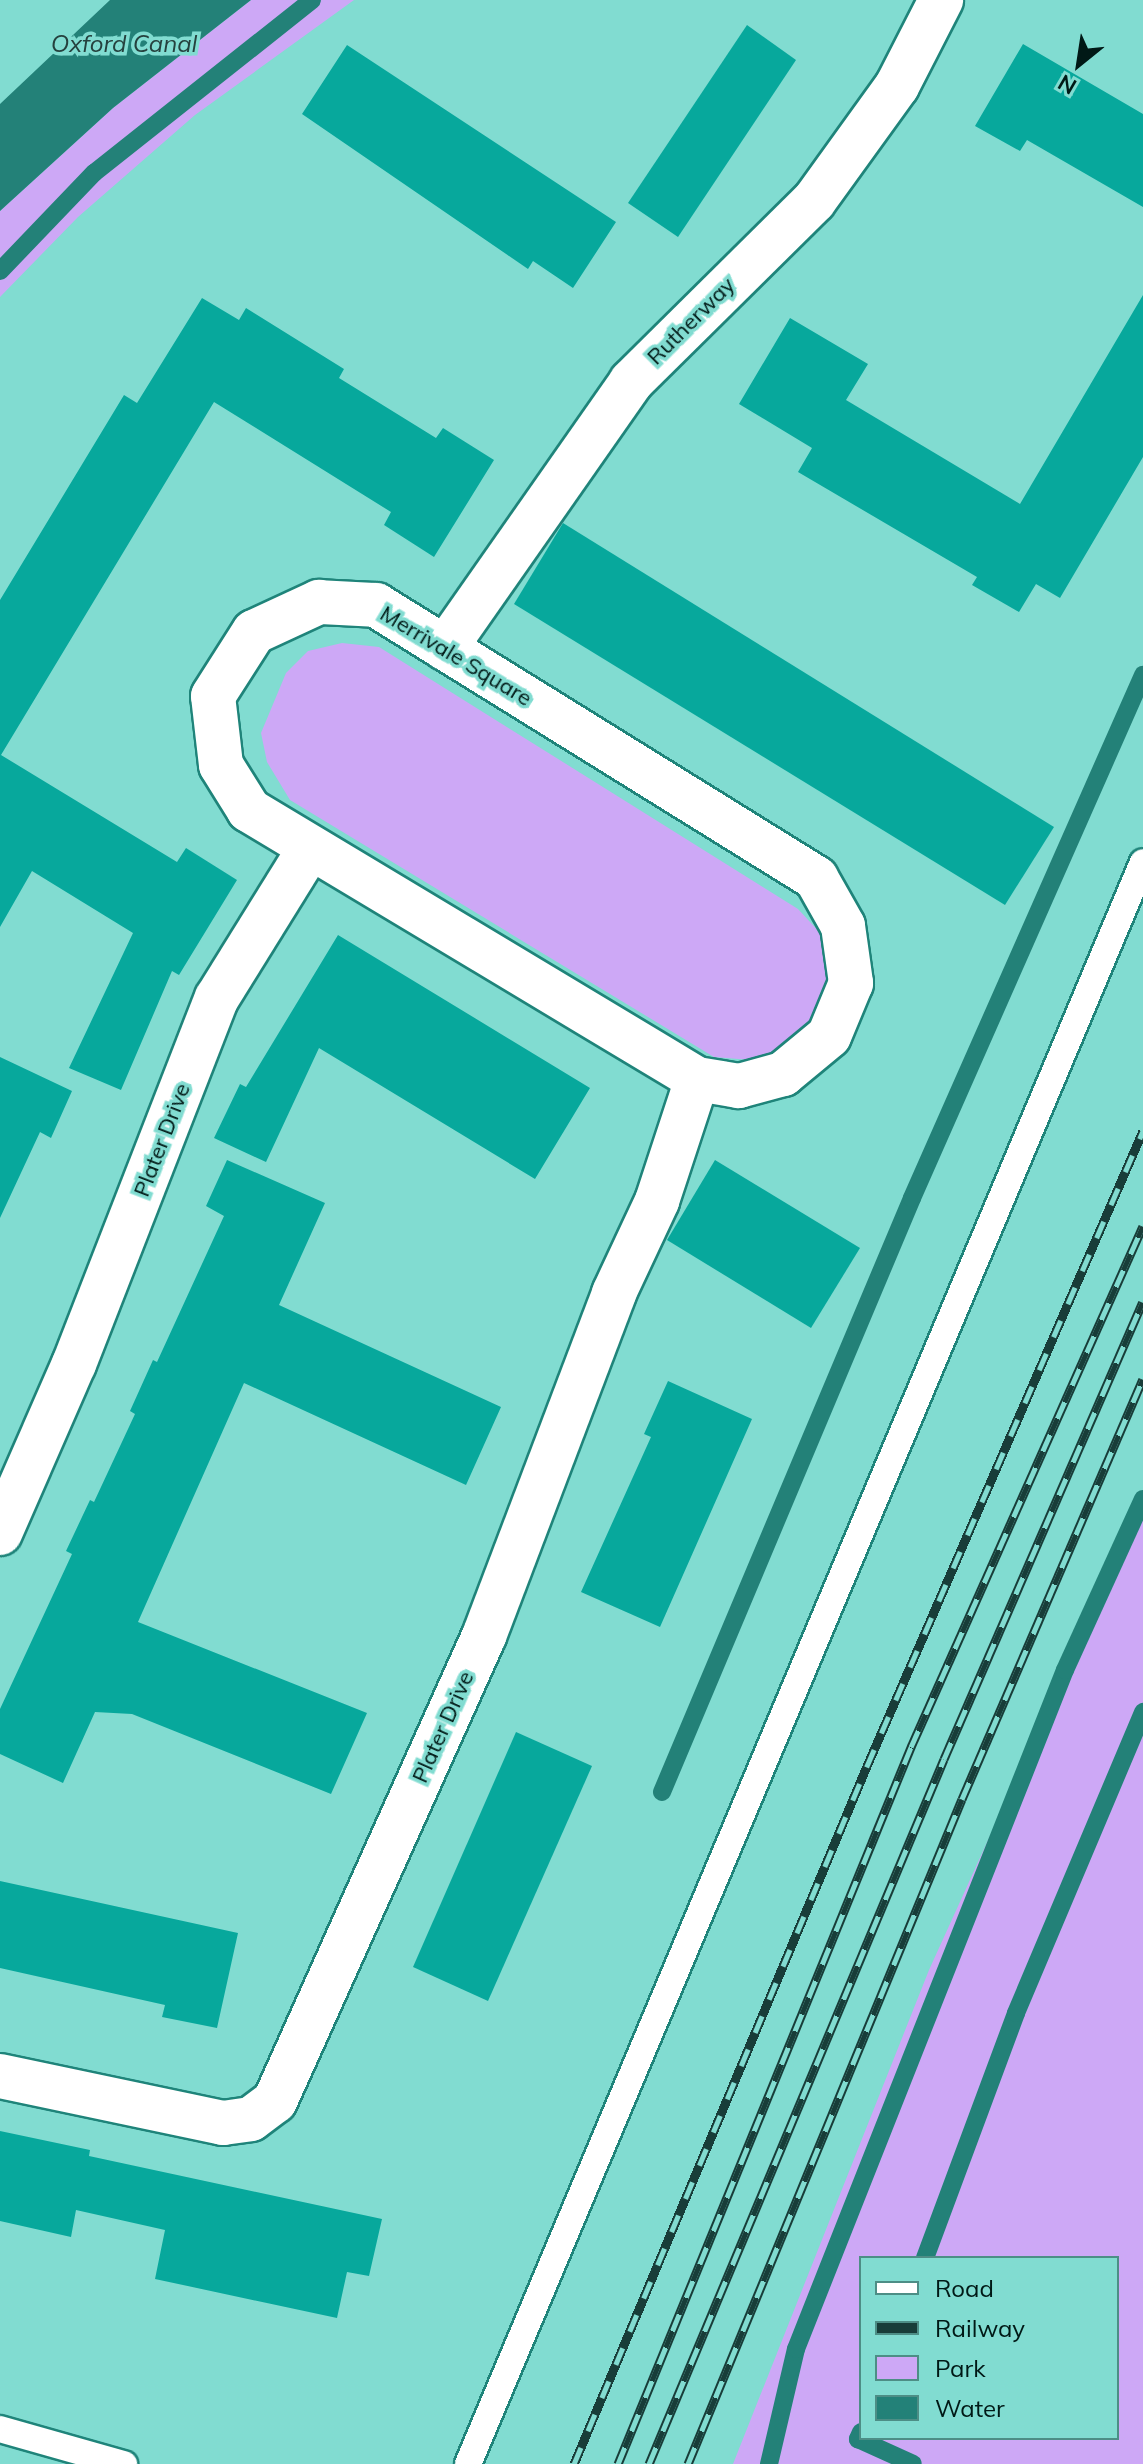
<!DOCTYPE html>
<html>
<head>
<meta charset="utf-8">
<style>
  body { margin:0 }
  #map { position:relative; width:1143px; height:2464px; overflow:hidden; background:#81dcd1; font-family:Mulish,sans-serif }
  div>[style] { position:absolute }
  .green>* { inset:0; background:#cda8f6 }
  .water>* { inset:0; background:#238178 }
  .stream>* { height:18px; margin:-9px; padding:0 9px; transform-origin:9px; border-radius:9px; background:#238178 }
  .building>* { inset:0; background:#07a89c }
  .roads { filter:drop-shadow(2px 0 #1f847a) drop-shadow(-2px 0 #1f847a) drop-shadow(0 2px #1f847a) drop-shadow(0 -2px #1f847a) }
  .service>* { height:26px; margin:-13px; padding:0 13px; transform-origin:13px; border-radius:13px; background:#fff }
  .minor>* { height:44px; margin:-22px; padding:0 22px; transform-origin:22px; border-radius:22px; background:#fff }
  .rail>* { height:9px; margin-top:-4.5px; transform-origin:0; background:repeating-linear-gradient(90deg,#81dcd1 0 18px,#183d39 0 36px); box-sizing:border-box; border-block:2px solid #183d39 }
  span { translate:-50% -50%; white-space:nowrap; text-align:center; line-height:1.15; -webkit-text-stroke:7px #81dcd1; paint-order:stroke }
  .street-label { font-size:22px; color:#001916 }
  .water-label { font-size:24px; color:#25413e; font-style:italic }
  .legend { position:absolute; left:859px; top:2256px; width:260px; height:184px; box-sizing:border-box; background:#81dcd1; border:2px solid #4d8e86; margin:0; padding:10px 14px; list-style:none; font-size:24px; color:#001916 }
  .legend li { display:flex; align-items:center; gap:16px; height:40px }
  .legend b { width:40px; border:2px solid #4d8e86 }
  .north { position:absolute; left:1039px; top:24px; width:80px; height:80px; -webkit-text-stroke:6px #81dcd1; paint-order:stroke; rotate:210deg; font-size:22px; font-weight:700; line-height:32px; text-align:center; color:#001916 }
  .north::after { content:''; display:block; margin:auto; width:28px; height:36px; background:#001916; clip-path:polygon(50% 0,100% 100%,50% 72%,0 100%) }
</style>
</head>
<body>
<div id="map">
  <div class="green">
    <i style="clip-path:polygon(251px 0,354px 0,195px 115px,78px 217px,0 297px,0 211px,113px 108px)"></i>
    <i style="clip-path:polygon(342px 643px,379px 647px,798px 909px,823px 936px,838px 964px,824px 1029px,763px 1061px,714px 1057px,290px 800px,267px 762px,261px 733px,286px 673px,308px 651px)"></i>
    <i style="clip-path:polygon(evenodd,1143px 1499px,1143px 2464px,733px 2464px,929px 1970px,1143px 1499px,861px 2258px,1117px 2258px,1117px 2438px,861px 2438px,861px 2258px)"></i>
  </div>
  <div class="water">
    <i style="clip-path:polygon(110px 0,251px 0,113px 108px,0 211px,0 104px)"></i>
  </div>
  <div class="stream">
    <i style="left:0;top:271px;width:136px;rotate:-46.2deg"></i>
    <i style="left:94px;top:173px;width:278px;rotate:-38.4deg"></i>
    <i style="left:662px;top:1792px;width:644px;rotate:-67.17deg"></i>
    <i style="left:912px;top:1198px;width:572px;rotate:-66.17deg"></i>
    <i style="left:925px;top:2258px;width:261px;rotate:-69.6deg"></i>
    <i style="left:1016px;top:2013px;width:327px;rotate:-67.1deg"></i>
    <i style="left:861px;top:2432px;width:8px;rotate:113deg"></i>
    <i style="left:858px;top:2439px;width:60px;rotate:24.4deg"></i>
    <i style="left:769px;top:2464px;width:118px;rotate:-76.8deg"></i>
    <i style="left:796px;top:2349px;width:730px;rotate:-68.39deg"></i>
    <i style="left:1065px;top:1670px;width:188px;rotate:-65.5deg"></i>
  </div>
  <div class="building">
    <i style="clip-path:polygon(747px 25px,796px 60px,678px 237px,628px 203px)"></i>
    <i style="clip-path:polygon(1023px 44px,1143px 114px,1143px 207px,1027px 140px,1020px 151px,975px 126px)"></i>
    <i style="clip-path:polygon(347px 45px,616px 222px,573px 288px,533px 261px,528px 269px,302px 114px)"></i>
    <i style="clip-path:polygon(1143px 295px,1143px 457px,1060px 598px,1036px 584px,1019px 612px,972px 585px,977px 577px,798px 472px,812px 448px,739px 404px,790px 318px,868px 364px,846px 400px,1020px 504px)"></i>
    <i style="clip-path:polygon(202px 298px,239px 320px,246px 308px,344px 369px,339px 378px,436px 438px,443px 428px,494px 460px,434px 557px,384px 525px,391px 512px,214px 402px,1px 755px,177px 862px,186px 848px,237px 880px,179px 975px,172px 971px,121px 1090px,69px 1068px,133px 933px,32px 871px,0 927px,0 600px,124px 395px,137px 403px)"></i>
    <i style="clip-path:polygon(563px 523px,1054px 827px,1005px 905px,514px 604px)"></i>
    <i style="clip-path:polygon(338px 935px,590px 1088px,535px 1179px,319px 1048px,266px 1162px,214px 1138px,240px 1084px,246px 1087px)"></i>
    <i style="clip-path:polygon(0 1057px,72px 1091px,51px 1138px,40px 1132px,0 1218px)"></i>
    <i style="clip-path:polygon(227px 1160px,325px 1203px,279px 1305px,501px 1407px,466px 1485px,244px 1383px,138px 1622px,367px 1713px,331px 1794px,132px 1714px,95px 1712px,63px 1783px,0 1754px,0 1709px,72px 1554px,66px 1551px,90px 1500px,94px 1502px,135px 1414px,130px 1411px,153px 1360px,157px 1362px,224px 1216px,206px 1206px)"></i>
    <i style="clip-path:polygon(715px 1160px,860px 1248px,811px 1328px,667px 1240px)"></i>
    <i style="clip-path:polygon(668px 1381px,752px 1419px,660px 1627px,581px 1592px,651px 1437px,644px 1434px)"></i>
    <i style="clip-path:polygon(516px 1732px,592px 1766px,488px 2001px,413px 1967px)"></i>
    <i style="clip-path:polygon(0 1881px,238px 1933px,217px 2028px,162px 2017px,165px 2005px,0 1968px)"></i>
    <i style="clip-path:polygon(0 2131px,90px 2150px,89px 2156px,382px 2219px,369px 2276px,347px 2272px,337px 2318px,155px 2279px,165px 2230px,76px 2210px,71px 2237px,0 2221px)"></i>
  </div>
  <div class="roads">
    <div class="service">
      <i style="left:0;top:2429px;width:129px;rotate:15.8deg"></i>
      <i style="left:468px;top:2464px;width:1738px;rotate:-67.15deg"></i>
    </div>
    <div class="minor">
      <i style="left:319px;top:602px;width:57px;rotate:3deg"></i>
      <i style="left:376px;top:605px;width:518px;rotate:31.82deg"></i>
      <i style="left:816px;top:878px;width:55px;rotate:60.6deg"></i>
      <i style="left:843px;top:926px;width:58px;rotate:82deg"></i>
      <i style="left:851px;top:983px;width:57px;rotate:112.5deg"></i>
      <i style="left:829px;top:1036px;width:60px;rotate:140.4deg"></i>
      <i style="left:783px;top:1074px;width:46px;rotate:164.7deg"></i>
      <i style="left:739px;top:1086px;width:43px;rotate:-170.5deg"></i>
      <i style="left:697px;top:1079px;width:523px;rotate:-149.02deg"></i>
      <i style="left:249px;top:810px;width:53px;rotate:-121.9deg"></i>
      <i style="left:221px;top:765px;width:69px;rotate:-96.6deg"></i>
      <i style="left:213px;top:696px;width:76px;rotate:-57.4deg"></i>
      <i style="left:254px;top:632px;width:72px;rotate:-24.8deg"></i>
      <i style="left:445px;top:648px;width:325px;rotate:-55deg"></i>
      <i style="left:631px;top:382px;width:257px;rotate:-44.7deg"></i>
      <i style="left:814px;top:201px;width:142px;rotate:-54.2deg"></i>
      <i style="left:897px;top:86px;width:97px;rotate:-62.9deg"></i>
      <i style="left:0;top:1533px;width:184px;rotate:-66.4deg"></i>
      <i style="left:74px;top:1364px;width:393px;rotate:-68.7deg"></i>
      <i style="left:217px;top:998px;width:176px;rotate:-58.2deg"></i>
      <i style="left:0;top:2076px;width:228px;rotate:11.9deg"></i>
      <i style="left:223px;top:2123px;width:28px;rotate:-8deg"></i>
      <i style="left:251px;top:2119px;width:30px;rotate:-37deg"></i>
      <i style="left:275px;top:2101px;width:510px;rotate:-65.8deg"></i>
      <i style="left:484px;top:1636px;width:367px;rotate:-69.2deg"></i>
      <i style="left:614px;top:1293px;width:102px;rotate:-64.9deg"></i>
      <i style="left:657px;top:1201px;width:128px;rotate:-71.8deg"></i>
    </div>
  </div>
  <div class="rail">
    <i style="left:574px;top:2464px;width:757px;rotate:-67.23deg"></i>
    <i style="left:867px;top:1766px;width:692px;rotate:-66.51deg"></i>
    <i style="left:618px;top:2464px;width:775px;rotate:-67.77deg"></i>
    <i style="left:911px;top:1747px;width:570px;rotate:-66deg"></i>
    <i style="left:649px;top:2464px;width:764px;rotate:-67.29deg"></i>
    <i style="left:944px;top:1759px;width:498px;rotate:-66.5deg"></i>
    <i style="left:688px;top:2464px;width:719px;rotate:-67.61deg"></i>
    <i style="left:962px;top:1799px;width:457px;rotate:-66.7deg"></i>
  </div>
  <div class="street-label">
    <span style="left:691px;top:321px;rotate:-45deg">Rutherway</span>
    <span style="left:456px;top:656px;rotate:31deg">Merrivale Square</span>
    <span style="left:162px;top:1140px;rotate:-69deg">Plater Drive</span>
    <span style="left:443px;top:1727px;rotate:-66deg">Plater Drive</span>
  </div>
  <div class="water-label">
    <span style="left:124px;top:44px">Oxford Canal</span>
  </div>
  <ul class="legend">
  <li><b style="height:10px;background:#fff"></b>Road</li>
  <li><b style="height:10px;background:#183d39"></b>Railway</li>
  <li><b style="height:22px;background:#cda8f6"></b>Park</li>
  <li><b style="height:22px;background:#238178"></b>Water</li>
  </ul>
  <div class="north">N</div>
</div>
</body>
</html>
